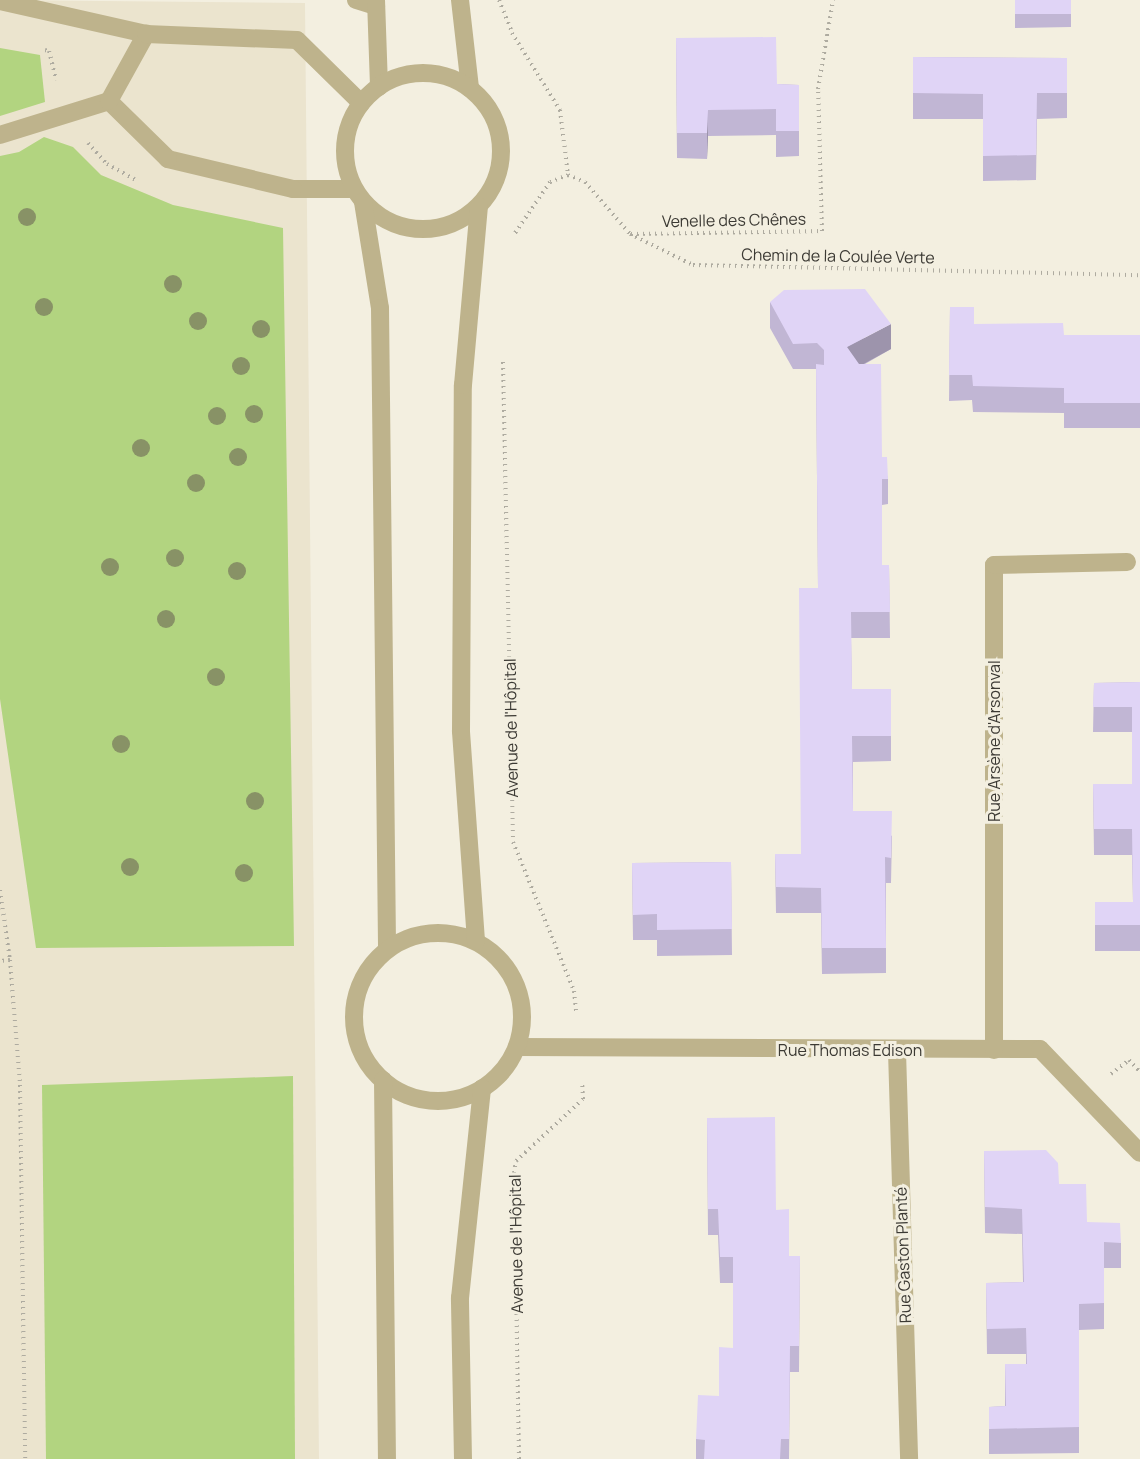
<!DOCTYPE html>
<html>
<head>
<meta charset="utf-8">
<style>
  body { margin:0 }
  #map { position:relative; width:1140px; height:1459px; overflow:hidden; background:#f3efe0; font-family:Manrope,sans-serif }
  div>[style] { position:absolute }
  .built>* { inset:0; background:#ebe4ce }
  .green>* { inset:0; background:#b2d480 }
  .path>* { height:4px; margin-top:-2px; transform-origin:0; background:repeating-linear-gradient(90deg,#aeaba0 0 1.5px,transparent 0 6px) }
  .service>* { height:18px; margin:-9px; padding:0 9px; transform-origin:9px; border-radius:9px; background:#beb38c }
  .minor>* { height:18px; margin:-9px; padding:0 9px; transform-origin:9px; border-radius:9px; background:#beb38c }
  .tertiary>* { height:18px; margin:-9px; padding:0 9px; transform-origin:9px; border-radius:9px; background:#beb38c }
  .tertiary>.ring { margin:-9px; padding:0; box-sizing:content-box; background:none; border:18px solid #beb38c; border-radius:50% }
  .trees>* { width:18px; height:18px; margin:-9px; border-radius:50%; background:#889266 }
  .wall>* { inset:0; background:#c1b6d4 }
  .shaded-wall>* { inset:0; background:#9d94ac }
  .building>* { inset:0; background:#e0d4f6 }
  span { translate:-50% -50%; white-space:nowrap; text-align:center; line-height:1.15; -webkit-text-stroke:6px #f3efe0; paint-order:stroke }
  .street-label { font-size:16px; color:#3c3a34 }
</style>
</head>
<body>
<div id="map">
  <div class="built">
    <i style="clip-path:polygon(0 0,305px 3px,319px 1459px,0 1459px)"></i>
  </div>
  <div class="green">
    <i style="clip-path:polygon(0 48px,40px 55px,45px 102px,0 116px)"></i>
    <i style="clip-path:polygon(44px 137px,73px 147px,101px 175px,173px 205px,283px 228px,294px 946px,36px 948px,0 699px,0 156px,19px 152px)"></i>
    <i style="clip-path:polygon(293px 1076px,295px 1459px,46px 1459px,42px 1085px)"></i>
  </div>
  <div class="path">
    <i style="left:499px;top:0;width:35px;rotate:68deg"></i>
    <i style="left:512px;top:33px;width:91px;rotate:58.1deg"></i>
    <i style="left:560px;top:110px;width:65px;rotate:83deg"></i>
    <i style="left:568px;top:175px;width:19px;rotate:159deg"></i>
    <i style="left:550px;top:182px;width:65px;rotate:124.4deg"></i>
    <i style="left:45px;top:50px;width:4px;rotate:14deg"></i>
    <i style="left:49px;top:51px;width:30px;rotate:76deg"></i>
    <i style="left:88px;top:143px;width:28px;rotate:48deg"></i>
    <i style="left:107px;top:164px;width:33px;rotate:29deg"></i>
    <i style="left:568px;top:175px;width:18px;rotate:22deg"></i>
    <i style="left:585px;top:182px;width:69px;rotate:49.1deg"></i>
    <i style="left:630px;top:234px;width:70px;rotate:26.2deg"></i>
    <i style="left:693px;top:265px;width:447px;rotate:1.3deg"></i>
    <i style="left:631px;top:234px;width:191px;rotate:-0.9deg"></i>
    <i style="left:822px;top:231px;width:142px;rotate:-91.6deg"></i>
    <i style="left:818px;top:89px;width:90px;rotate:-80.4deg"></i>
    <i style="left:503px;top:362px;width:480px;rotate:88.8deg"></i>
    <i style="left:513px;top:842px;width:161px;rotate:67.7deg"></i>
    <i style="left:574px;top:991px;width:20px;rotate:84deg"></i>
    <i style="left:0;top:890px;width:71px;rotate:81.9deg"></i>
    <i style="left:10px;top:960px;width:10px;rotate:174deg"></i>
    <i style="left:10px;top:960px;width:125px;rotate:85.4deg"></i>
    <i style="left:20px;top:1085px;width:374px;rotate:89.2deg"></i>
    <i style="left:1111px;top:1074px;width:23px;rotate:-38deg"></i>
    <i style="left:1129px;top:1060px;width:16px;rotate:47deg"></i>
    <i style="left:519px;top:1459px;width:286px;rotate:-91deg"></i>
    <i style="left:514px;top:1173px;width:12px;rotate:-81deg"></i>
    <i style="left:516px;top:1161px;width:91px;rotate:-42.8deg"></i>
    <i style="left:583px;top:1099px;width:17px;rotate:-93deg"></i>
  </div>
  <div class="service">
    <i style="left:356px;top:0;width:21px;rotate:17deg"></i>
    <i style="left:0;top:1px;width:150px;rotate:12.7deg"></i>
    <i style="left:0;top:135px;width:114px;rotate:-17.3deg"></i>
    <i style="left:354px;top:189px;width:61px;rotate:180deg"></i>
    <i style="left:293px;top:189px;width:129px;rotate:-166.5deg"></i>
    <i style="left:168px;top:159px;width:83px;rotate:-135.5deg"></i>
    <i style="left:109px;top:101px;width:77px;rotate:-61.1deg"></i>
    <i style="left:146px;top:34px;width:151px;rotate:2.3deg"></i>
    <i style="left:297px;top:40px;width:90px;rotate:44.5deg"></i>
  </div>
  <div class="minor">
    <i style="left:517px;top:1047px;width:523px;rotate:0.22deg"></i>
    <i style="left:1040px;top:1049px;width:144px;rotate:46.1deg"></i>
    <i style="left:994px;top:1050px;width:485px;rotate:-90deg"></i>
    <i style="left:994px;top:565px;width:133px;rotate:-1.3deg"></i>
    <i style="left:897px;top:1051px;width:408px;rotate:88.3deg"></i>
  </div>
  <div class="tertiary">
    <i style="left:376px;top:0;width:87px;rotate:88deg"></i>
    <i style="left:460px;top:0;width:89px;rotate:83.5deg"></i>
    <i class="ring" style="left:345px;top:73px;width:138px;height:138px"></i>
    <i style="left:363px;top:202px;width:107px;rotate:80.9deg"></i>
    <i style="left:380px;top:308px;width:641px;rotate:89.37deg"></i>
    <i class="ring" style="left:354px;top:933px;width:150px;height:150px"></i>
    <i style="left:476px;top:941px;width:211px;rotate:-94.1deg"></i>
    <i style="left:461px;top:731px;width:346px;rotate:-89.7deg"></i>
    <i style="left:463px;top:385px;width:179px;rotate:-84.9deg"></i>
    <i style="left:383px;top:1080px;width:379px;rotate:89.4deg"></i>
    <i style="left:463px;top:1459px;width:161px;rotate:-91.1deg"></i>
    <i style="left:460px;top:1298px;width:211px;rotate:-84deg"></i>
  </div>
  <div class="trees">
    <i style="left:27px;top:217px"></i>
    <i style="left:173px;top:284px"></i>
    <i style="left:44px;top:307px"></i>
    <i style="left:198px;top:321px"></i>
    <i style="left:261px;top:329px"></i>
    <i style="left:241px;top:366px"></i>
    <i style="left:254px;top:414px"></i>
    <i style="left:217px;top:416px"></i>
    <i style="left:141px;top:448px"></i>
    <i style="left:238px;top:457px"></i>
    <i style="left:196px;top:483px"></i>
    <i style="left:175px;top:558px"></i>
    <i style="left:110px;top:567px"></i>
    <i style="left:237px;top:571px"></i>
    <i style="left:166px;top:619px"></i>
    <i style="left:216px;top:677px"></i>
    <i style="left:121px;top:744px"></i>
    <i style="left:255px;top:801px"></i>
    <i style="left:130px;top:867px"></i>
    <i style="left:244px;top:873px"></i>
  </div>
  <div class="wall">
    <i style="clip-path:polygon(1015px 0,1071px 0,1071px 27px,1015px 28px)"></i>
    <i style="clip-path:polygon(676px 38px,777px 84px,799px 85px,799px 156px,776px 157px,776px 135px,708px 136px,707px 159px,677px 158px)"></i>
    <i style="clip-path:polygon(913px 57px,1067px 58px,1067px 118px,1037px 119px,1036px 180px,983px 181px,983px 119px,913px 119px)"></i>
    <i style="clip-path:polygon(770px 302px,891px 349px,865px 364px,882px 457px,888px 479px,888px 504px,882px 505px,882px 565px,889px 565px,890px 638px,851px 638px,852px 689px,891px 689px,891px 761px,853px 762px,853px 811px,892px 836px,891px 883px,886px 883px,886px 973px,822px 974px,821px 913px,776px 913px,775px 854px,801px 854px,818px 588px,816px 369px,793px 369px,770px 328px)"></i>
    <i style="clip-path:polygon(950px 307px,974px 324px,1064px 335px,1140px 335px,1140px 428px,1064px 428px,1064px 413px,973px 412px,972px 400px,949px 401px)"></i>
    <i style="clip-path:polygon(1140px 682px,1140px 951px,1095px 951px,1095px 902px,1133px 902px,1132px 855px,1094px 855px,1093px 784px,1132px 784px,1132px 732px,1093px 732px,1094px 683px)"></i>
    <i style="clip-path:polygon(731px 862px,732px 955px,657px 956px,657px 940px,633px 940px,632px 863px)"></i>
    <i style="clip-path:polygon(707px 1118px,776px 1210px,789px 1256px,800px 1256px,799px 1372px,790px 1372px,789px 1459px,696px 1459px,696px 1439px,719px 1396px,733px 1348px,733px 1283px,720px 1283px,718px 1235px,708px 1235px)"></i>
    <i style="clip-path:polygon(984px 1151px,1059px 1184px,1087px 1222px,1121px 1243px,1121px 1268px,1104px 1268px,1104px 1329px,1079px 1330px,1079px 1453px,989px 1454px,989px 1407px,1005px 1406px,1005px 1364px,1026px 1364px,1026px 1354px,987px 1354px,986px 1283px,1023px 1282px,1022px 1234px,985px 1233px)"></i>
  </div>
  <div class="shaded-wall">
    <i style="clip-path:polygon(708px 110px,708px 136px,707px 159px,707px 133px)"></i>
    <i style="clip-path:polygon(891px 324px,891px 349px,847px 373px,847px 347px)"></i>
  </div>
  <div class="building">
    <i style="clip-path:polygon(1015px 0,1071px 0,1071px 14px,1015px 14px)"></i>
    <i style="clip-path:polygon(776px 37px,777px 84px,799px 85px,799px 131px,776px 131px,776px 109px,708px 110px,707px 133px,677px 133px,676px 38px)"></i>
    <i style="clip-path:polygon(913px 57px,1067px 58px,1067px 93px,1037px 93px,1036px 155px,983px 156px,983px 94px,913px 93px)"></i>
    <i style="clip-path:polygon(865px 289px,891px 324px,847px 347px,859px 364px,881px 364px,882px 457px,887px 457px,888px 479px,882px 479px,882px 565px,889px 565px,890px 612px,851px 612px,852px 689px,891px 689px,891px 736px,852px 736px,853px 811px,892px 811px,891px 858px,885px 857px,886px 948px,822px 948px,821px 888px,776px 887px,775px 854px,801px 854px,799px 588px,818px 588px,816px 364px,824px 365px,824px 350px,817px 343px,793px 344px,770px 302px,784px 290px)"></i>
    <i style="clip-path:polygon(950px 307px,974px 307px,974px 324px,1063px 323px,1064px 335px,1140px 335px,1140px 403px,1064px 403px,1064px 388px,973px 386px,972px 375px,949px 375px)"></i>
    <i style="clip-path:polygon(1140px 682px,1140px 925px,1095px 925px,1095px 902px,1133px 902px,1132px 829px,1094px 829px,1093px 784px,1132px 784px,1132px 707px,1093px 707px,1094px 683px)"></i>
    <i style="clip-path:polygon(731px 862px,732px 929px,657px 930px,657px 914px,633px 915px,632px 863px)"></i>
    <i style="clip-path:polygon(775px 1117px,776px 1210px,789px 1209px,789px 1256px,800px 1256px,799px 1346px,790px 1346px,789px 1439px,781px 1439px,780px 1459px,704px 1459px,705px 1440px,696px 1439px,698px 1395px,719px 1396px,719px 1347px,733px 1348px,733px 1257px,720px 1257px,718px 1209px,708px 1209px,707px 1118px)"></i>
    <i style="clip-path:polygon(1046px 1150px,1058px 1163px,1059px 1184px,1086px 1184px,1087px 1222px,1120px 1223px,1121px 1243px,1104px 1242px,1104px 1303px,1079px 1304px,1079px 1427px,989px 1429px,989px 1407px,1006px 1406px,1005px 1364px,1027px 1364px,1026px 1328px,987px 1329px,986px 1283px,1024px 1282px,1022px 1209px,985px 1207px,984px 1151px)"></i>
  </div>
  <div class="street-label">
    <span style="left:734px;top:220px;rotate:-1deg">Venelle des Chênes</span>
    <span style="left:838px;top:256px;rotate:1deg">Chemin de la Coulée Verte</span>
    <span style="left:511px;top:728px;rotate:-91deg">Avenue de l'Hôpital</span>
    <span style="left:994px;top:741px;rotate:-90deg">Rue Arsène d'Arsonval</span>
    <span style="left:850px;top:1050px">Rue Thomas Edison</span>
    <span style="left:516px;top:1244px;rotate:-91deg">Avenue de l'Hôpital</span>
    <span style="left:903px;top:1255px;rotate:-92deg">Rue Gaston Planté</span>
  </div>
</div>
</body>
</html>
